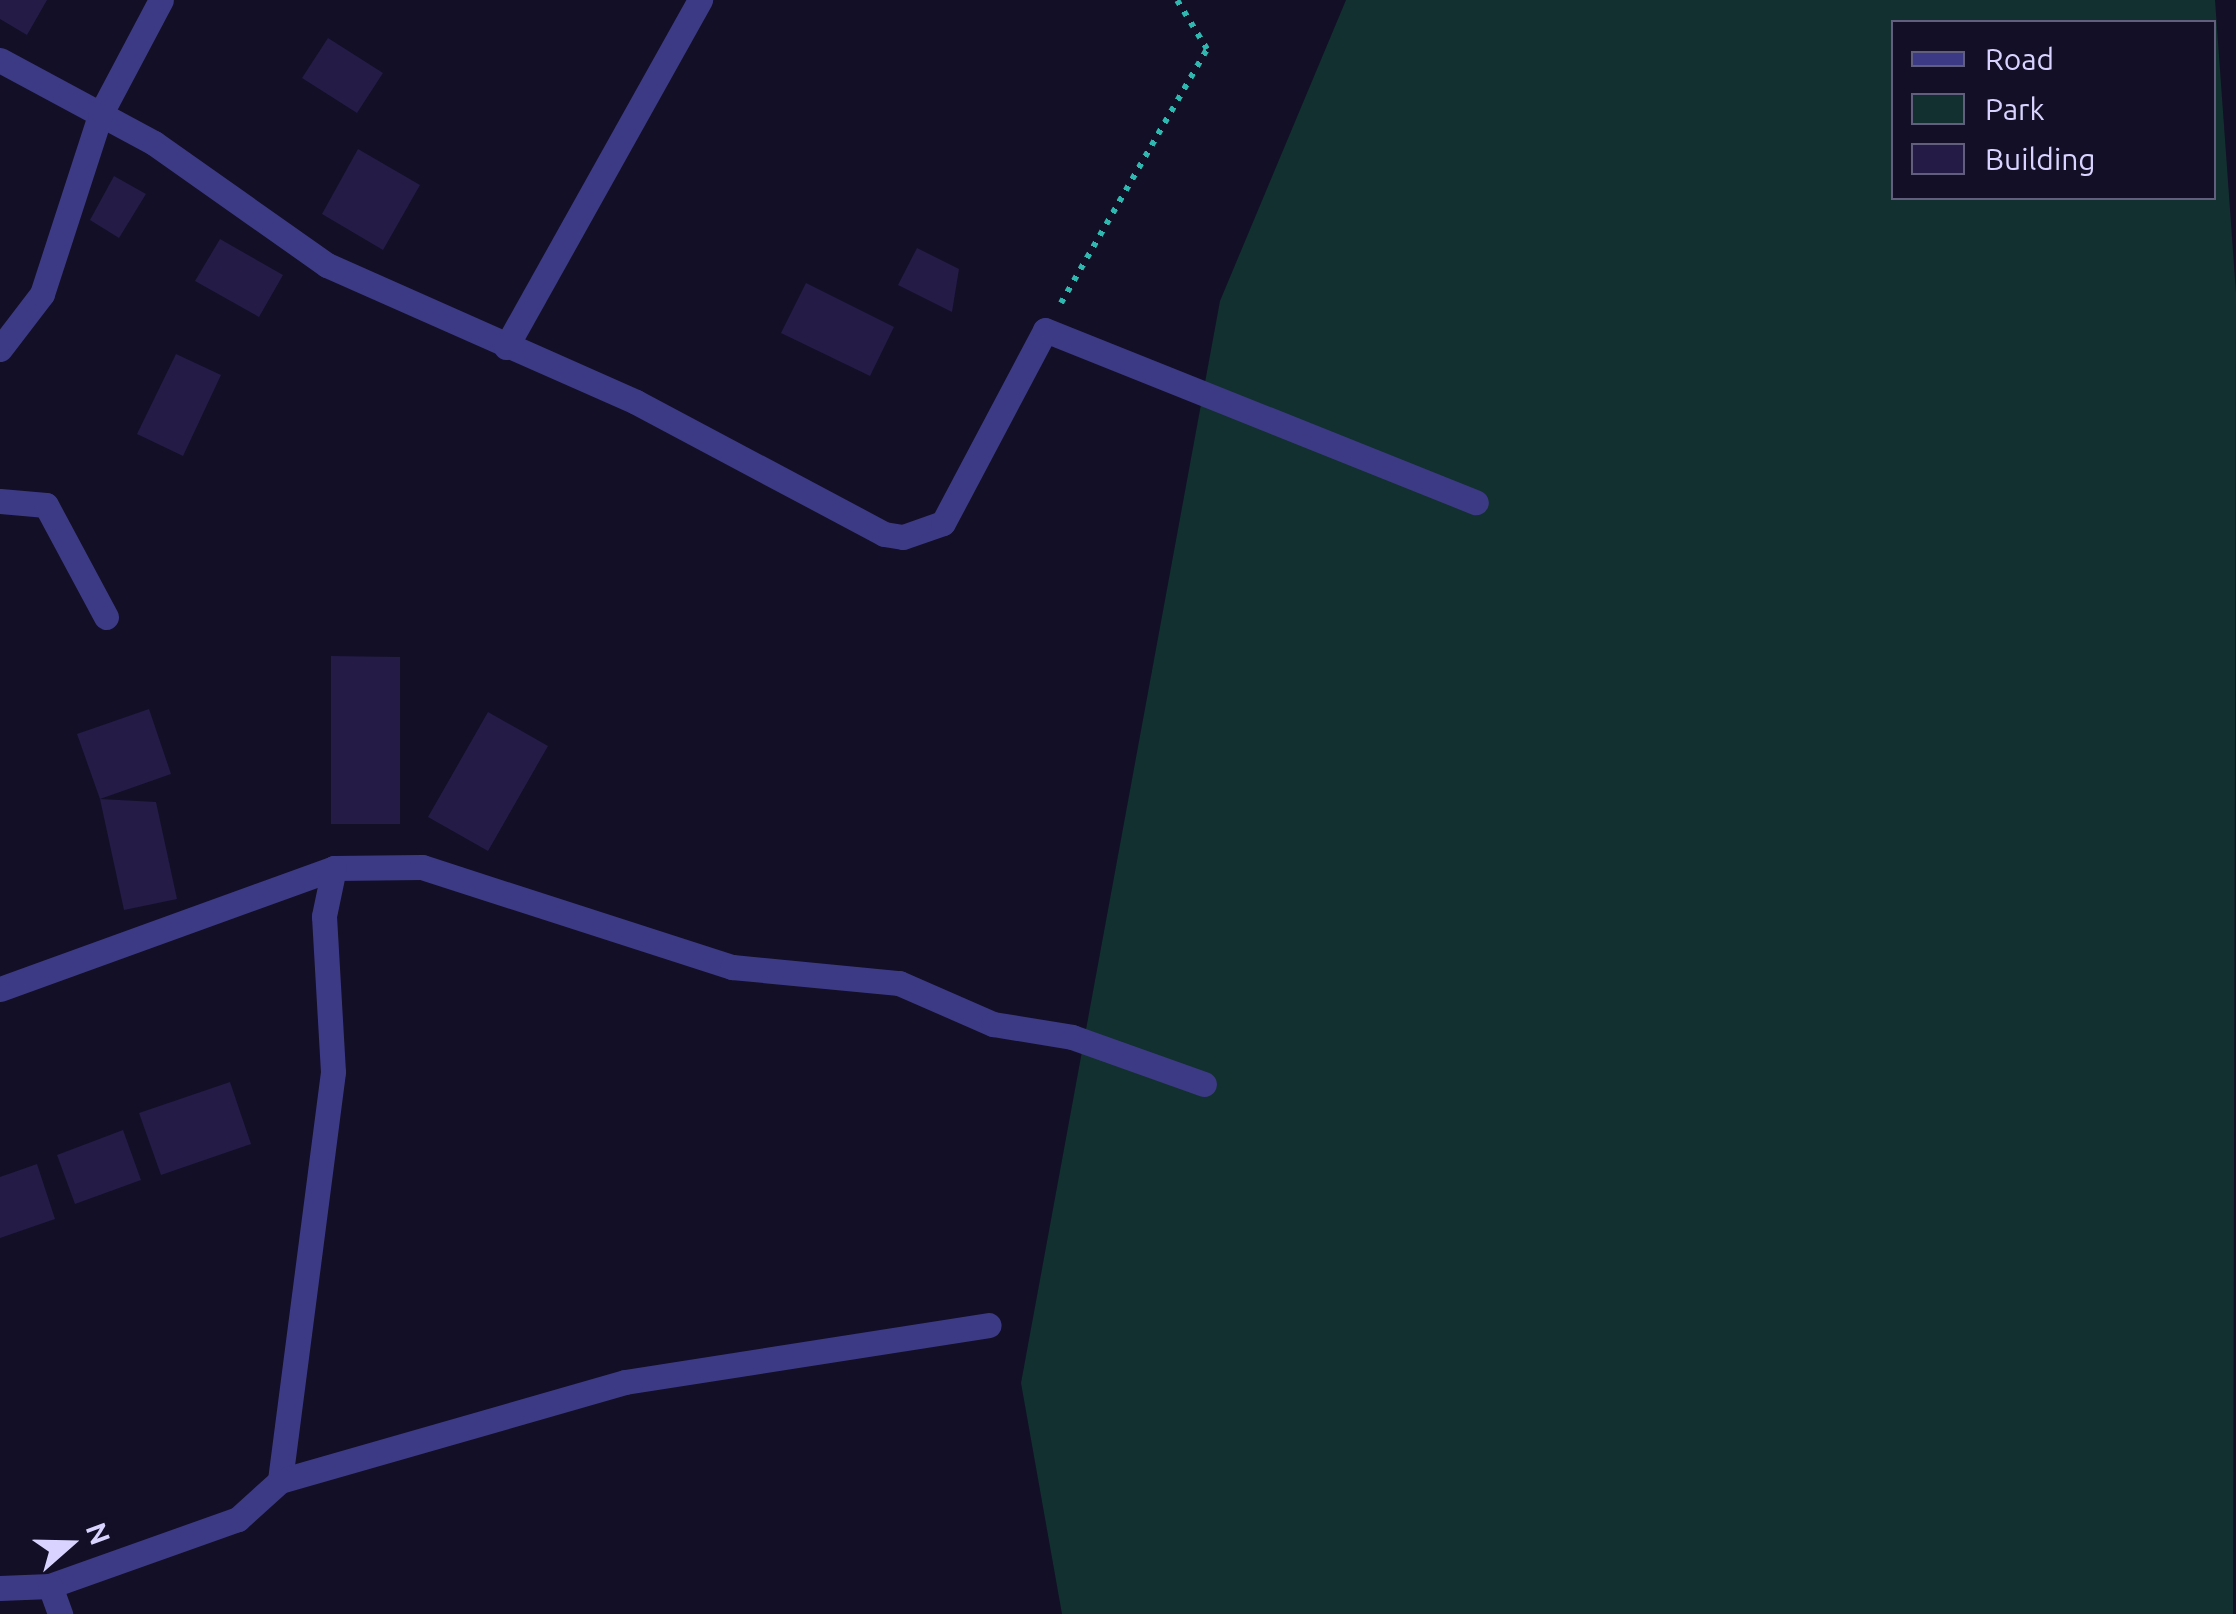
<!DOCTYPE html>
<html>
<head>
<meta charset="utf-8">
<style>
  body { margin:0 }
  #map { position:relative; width:2236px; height:1614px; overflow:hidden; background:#130f26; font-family:Ubuntu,sans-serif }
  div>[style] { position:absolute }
  .green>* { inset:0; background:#12302f }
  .building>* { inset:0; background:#241b47 }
  .path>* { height:6px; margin-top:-3px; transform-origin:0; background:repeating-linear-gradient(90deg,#2fb8b0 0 5px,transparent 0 13px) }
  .minor>* { height:25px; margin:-12.5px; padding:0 12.5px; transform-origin:12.5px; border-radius:12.5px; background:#3d3a85 }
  span { translate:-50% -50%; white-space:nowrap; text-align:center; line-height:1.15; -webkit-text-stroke:9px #130f26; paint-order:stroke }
  .legend { position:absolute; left:1891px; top:20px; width:325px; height:180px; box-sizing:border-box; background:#130f26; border:2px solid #625e7d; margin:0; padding:12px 18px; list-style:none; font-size:30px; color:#d9d4ff }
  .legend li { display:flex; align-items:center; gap:20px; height:50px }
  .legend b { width:50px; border:2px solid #625e7d }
  .north { position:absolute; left:20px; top:1494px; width:100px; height:100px; -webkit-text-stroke:8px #130f26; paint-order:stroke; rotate:70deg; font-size:28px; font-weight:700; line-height:40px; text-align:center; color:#d9d4ff }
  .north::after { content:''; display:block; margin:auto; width:35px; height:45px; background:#d9d4ff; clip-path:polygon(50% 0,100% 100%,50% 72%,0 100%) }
</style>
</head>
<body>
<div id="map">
  <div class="green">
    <i style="clip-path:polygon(evenodd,1346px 0,2215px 0,2236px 293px,2233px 1614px,1062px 1614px,1021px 1383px,1220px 301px,1346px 0,1894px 22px,2214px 22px,2214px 198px,1894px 198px,1894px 22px)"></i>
  </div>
  <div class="building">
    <i style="clip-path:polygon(0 0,47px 0,27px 35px,0 19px)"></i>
    <i style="clip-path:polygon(328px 38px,383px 73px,357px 113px,302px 78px)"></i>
    <i style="clip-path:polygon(358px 149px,420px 185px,383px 250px,322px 214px)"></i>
    <i style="clip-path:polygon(114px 176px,146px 194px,119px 238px,90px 220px)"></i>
    <i style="clip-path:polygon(220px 239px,283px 275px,259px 317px,195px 281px)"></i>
    <i style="clip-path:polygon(917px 248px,959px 269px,952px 312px,898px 285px)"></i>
    <i style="clip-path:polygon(806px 283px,894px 327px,870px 376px,781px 333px)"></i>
    <i style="clip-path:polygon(176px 354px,221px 375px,183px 456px,137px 434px)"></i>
    <i style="clip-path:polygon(331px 656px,400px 657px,400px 824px,331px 824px)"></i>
    <i style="clip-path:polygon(149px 709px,171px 774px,100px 799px,77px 734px)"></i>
    <i style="clip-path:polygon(488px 712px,548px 746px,488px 851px,428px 817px)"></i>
    <i style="clip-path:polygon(100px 799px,156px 802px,177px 899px,124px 910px)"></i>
    <i style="clip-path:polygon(230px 1082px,251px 1144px,161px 1175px,139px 1113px)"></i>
    <i style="clip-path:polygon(123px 1130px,141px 1180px,75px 1204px,57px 1155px)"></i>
    <i style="clip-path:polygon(37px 1164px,55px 1219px,0 1238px,0 1177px)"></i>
  </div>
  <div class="path">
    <i style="left:1061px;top:303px;width:293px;rotate:-60.1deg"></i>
    <i style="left:1207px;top:49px;width:57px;rotate:-121.5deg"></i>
  </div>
  <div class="minor">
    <i style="left:0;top:60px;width:175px;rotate:28.3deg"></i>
    <i style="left:154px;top:143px;width:212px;rotate:35.2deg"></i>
    <i style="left:327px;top:265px;width:338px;rotate:23.9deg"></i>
    <i style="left:636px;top:402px;width:281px;rotate:28deg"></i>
    <i style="left:884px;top:534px;width:19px;rotate:9deg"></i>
    <i style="left:903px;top:537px;width:42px;rotate:-19.3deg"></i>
    <i style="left:943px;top:523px;width:218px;rotate:-62.1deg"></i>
    <i style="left:1045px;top:330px;width:464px;rotate:21.8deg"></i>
    <i style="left:506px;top:347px;width:398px;rotate:-60.8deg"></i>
    <i style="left:0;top:349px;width:69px;rotate:-52.6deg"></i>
    <i style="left:42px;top:294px;width:188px;rotate:-72deg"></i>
    <i style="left:100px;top:115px;width:130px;rotate:-62.1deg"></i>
    <i style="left:0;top:501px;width:46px;rotate:5deg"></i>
    <i style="left:46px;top:505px;width:127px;rotate:61.8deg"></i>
    <i style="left:334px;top:868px;width:88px;rotate:-0.7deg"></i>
    <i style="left:422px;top:867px;width:326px;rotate:17.9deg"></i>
    <i style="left:732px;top:967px;width:168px;rotate:5.5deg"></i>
    <i style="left:899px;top:983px;width:103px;rotate:23.6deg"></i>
    <i style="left:993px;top:1024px;width:80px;rotate:9.3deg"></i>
    <i style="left:1072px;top:1037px;width:140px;rotate:19.6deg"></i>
    <i style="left:0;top:989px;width:355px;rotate:-19.9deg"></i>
    <i style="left:334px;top:868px;width:49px;rotate:101.8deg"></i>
    <i style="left:324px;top:916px;width:156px;rotate:86.7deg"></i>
    <i style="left:333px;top:1072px;width:412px;rotate:97.4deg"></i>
    <i style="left:280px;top:1481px;width:57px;rotate:137.9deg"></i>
    <i style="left:238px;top:1519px;width:200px;rotate:160.4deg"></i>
    <i style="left:50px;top:1586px;width:50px;rotate:177.7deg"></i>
    <i style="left:280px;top:1481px;width:359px;rotate:-16deg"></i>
    <i style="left:625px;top:1382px;width:368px;rotate:-8.9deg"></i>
    <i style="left:50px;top:1586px;width:30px;rotate:70deg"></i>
  </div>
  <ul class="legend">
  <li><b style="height:12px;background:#3d3a85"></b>Road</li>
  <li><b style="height:28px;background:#12302f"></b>Park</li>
  <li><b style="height:28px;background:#241b47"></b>Building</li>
  </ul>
  <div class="north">N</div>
</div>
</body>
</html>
